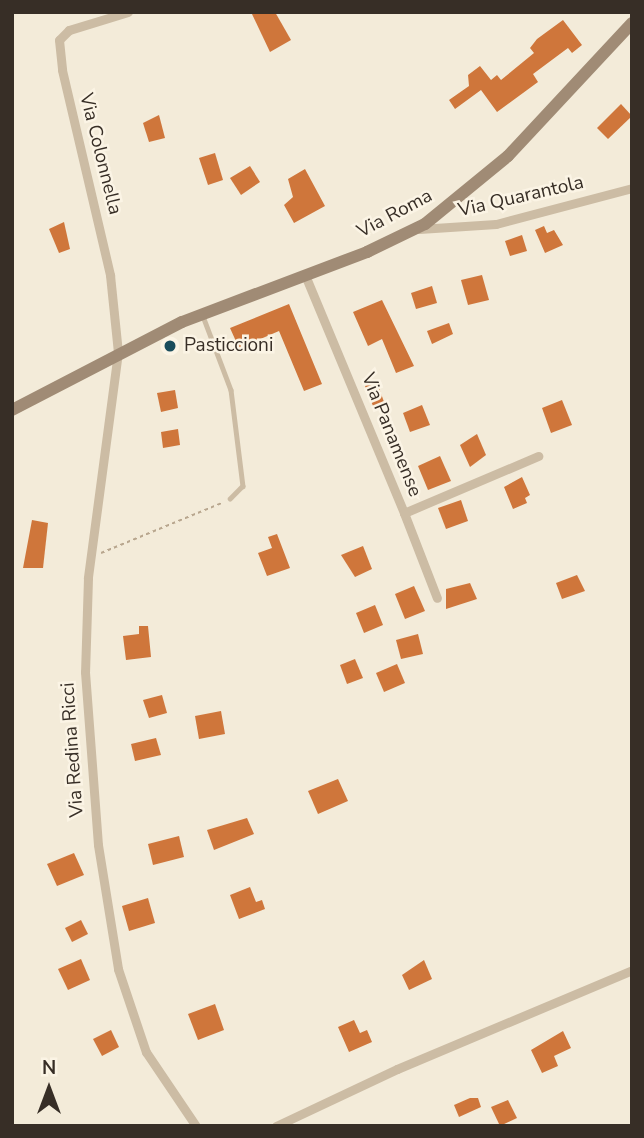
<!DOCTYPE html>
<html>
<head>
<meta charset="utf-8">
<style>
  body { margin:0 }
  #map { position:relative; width:644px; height:1138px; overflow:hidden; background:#f3ebd9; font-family:"Nunito Sans",sans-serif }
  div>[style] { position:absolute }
  .building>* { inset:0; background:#cf763b }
  .path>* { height:2px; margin-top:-1px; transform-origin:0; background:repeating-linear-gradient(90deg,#b8a68e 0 3.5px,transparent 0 7px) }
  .lane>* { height:4.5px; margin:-2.25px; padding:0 2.25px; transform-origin:2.25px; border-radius:2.25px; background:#ccbca4 }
  .street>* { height:9px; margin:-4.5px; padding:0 4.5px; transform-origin:4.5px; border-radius:4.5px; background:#ccbca4 }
  .secondary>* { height:12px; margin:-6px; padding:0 6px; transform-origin:6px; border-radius:6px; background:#a08b75 }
  .dots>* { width:19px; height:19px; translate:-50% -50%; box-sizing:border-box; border:4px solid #fbf4e5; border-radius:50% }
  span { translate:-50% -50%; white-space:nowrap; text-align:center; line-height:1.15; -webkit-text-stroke:5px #fbf4e5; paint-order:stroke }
  .street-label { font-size:19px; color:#372e26 }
  .poi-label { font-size:19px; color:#372e26 }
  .left { translate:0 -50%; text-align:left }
  .frame { position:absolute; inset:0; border:14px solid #372e26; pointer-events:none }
  .north { position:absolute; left:14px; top:1054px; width:70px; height:70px; -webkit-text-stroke:5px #fbf4e5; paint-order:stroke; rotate:0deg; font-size:19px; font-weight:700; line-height:28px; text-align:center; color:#372e26 }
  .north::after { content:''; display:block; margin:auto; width:24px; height:32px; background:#372e26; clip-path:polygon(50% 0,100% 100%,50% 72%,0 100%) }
</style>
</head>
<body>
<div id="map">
  <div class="building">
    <i style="clip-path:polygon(251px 12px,275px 12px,291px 40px,270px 52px)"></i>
    <i style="clip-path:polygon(563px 20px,582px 45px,572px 53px,568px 48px,533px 74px,538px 82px,497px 112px,481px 90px,455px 109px,449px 100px,469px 86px,468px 75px,480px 66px,491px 80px,497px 75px,501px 80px,534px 53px,530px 48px,537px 39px)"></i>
    <i style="clip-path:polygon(621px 104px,632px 116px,608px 139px,597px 128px)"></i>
    <i style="clip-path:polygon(159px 115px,165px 138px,149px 142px,143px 123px)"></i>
    <i style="clip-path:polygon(215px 153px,223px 180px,208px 185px,199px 158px)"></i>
    <i style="clip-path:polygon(250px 166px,260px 182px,241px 195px,230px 178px)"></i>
    <i style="clip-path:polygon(305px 169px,325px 206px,294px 223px,284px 205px,293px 197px,288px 179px)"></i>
    <i style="clip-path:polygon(64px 222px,70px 249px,59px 253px,49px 229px)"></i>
    <i style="clip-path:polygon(544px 226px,547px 233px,554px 230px,563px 245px,545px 253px,535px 230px)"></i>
    <i style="clip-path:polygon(522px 235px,527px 251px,510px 256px,505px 241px)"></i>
    <i style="clip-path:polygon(482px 275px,489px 300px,468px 305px,461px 280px)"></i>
    <i style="clip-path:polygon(432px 286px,437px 303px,416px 309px,411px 293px)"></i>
    <i style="clip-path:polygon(382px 300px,414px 366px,396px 373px,382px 339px,368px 346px,353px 312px)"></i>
    <i style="clip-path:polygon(289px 304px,322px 384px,304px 391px,279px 331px,239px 348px,230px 328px)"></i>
    <i style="clip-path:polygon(449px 323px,453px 334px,432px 344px,427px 331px)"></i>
    <i style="clip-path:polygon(377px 382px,384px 402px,373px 406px,365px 386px)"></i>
    <i style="clip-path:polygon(175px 390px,178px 408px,161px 412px,157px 393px)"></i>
    <i style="clip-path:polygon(562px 400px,572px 425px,551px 433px,542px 408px)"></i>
    <i style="clip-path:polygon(422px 405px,430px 425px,410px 432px,403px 413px)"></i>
    <i style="clip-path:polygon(178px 429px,180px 445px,163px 448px,161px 432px)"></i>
    <i style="clip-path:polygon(477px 434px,486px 455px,470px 467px,460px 445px)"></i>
    <i style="clip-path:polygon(440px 456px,451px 481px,428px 490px,418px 466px)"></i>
    <i style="clip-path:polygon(522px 477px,530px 495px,525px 498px,527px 503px,513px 509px,504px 487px)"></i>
    <i style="clip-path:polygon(461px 500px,468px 521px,446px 529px,438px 508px)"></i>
    <i style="clip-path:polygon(32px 520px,48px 523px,43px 568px,23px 568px)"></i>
    <i style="clip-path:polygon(277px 534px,290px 568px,267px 576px,258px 553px,272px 548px,268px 537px)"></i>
    <i style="clip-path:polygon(363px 546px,372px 569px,355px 577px,341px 555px)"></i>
    <i style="clip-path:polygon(577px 575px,585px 591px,562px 599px,556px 583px)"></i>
    <i style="clip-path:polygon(470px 583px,477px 599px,446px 609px,446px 589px)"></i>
    <i style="clip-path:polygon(414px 586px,425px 611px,405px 619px,395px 594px)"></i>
    <i style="clip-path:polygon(375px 605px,383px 625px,364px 633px,356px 613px)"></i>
    <i style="clip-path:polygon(139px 626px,148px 626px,151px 657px,126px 660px,123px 636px,139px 634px)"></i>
    <i style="clip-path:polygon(418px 634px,423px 654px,401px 659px,396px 640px)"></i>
    <i style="clip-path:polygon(355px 659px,363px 678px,347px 684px,340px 665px)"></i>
    <i style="clip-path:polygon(397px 664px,405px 683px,384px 692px,376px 673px)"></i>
    <i style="clip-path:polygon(162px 695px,167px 713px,149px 718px,143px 700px)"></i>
    <i style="clip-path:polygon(221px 711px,225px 734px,199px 739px,195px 716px)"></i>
    <i style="clip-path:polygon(156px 738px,161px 755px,135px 761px,131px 744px)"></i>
    <i style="clip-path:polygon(338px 779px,348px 801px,318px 814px,308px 791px)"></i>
    <i style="clip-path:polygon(247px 818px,254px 834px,214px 850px,207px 830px)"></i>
    <i style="clip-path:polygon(179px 836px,184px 857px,153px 865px,148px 844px)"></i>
    <i style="clip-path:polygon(74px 853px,84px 875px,57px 886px,47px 864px)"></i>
    <i style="clip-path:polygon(250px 887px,256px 902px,262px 900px,265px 909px,239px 919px,230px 895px)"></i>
    <i style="clip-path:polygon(148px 898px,155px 923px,129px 931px,122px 906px)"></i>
    <i style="clip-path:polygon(81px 920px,88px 934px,72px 942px,65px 928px)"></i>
    <i style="clip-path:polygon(81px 959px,90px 980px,68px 990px,58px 969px)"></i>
    <i style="clip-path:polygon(424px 960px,432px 979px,409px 990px,402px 975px)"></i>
    <i style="clip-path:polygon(215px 1004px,224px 1030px,198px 1040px,188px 1014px)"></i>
    <i style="clip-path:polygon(354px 1020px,360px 1033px,367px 1030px,372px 1042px,349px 1052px,338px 1027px)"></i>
    <i style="clip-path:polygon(111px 1030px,119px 1047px,102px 1056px,93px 1039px)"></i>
    <i style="clip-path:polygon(563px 1031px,571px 1048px,554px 1056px,558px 1066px,542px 1073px,531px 1050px)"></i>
    <i style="clip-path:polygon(470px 1098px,478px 1098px,481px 1107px,459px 1117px,454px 1105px)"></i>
    <i style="clip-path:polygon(508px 1100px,517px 1118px,500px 1126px,491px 1107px)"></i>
  </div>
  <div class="path">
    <i style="left:101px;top:553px;width:131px;rotate:-22.5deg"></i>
  </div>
  <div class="lane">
    <i style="left:203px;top:316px;width:79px;rotate:69.3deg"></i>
    <i style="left:231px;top:390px;width:97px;rotate:82.9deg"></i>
    <i style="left:243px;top:486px;width:18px;rotate:135deg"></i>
  </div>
  <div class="street">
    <i style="left:128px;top:12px;width:62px;rotate:163deg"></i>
    <i style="left:69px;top:30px;width:14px;rotate:135deg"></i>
    <i style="left:59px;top:40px;width:30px;rotate:84deg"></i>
    <i style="left:62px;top:70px;width:211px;rotate:76.8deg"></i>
    <i style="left:110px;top:275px;width:77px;rotate:84.1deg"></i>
    <i style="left:118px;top:352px;width:228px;rotate:97.6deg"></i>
    <i style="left:88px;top:578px;width:94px;rotate:91.8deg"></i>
    <i style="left:85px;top:672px;width:173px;rotate:85.7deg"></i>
    <i style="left:98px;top:845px;width:126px;rotate:80.8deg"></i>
    <i style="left:118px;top:969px;width:88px;rotate:71.4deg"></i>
    <i style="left:146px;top:1052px;width:89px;rotate:56deg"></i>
    <i style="left:419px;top:229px;width:77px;rotate:-3.7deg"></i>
    <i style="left:496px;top:224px;width:141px;rotate:-14.8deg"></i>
    <i style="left:305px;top:275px;width:258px;rotate:67.4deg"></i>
    <i style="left:404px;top:513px;width:146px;rotate:-23deg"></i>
    <i style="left:404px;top:513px;width:91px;rotate:68.8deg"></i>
    <i style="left:276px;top:1126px;width:134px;rotate:-25.2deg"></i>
    <i style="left:397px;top:1069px;width:255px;rotate:-22.8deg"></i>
  </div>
  <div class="secondary">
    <i style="left:12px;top:410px;width:191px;rotate:-27.4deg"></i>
    <i style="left:182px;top:322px;width:198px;rotate:-20.7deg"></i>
    <i style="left:367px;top:252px;width:64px;rotate:-25.8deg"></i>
    <i style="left:425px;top:224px;width:107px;rotate:-39.3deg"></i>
    <i style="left:508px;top:156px;width:182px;rotate:-47deg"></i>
  </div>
  <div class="dots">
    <i style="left:170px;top:346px;background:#194c5b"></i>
  </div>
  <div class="street-label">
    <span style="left:100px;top:154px;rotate:76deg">Via Colonnella</span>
    <span style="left:521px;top:197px;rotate:-13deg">Via Quarantola</span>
    <span style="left:395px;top:214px;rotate:-28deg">Via Roma</span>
    <span style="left:391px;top:435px;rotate:68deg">Via Panamense</span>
    <span style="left:73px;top:750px;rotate:-94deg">Via Redina Ricci</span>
  </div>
  <div class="poi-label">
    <span class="left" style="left:184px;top:346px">Pasticcioni</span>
  </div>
  <div class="frame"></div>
  <div class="north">N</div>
</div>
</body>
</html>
